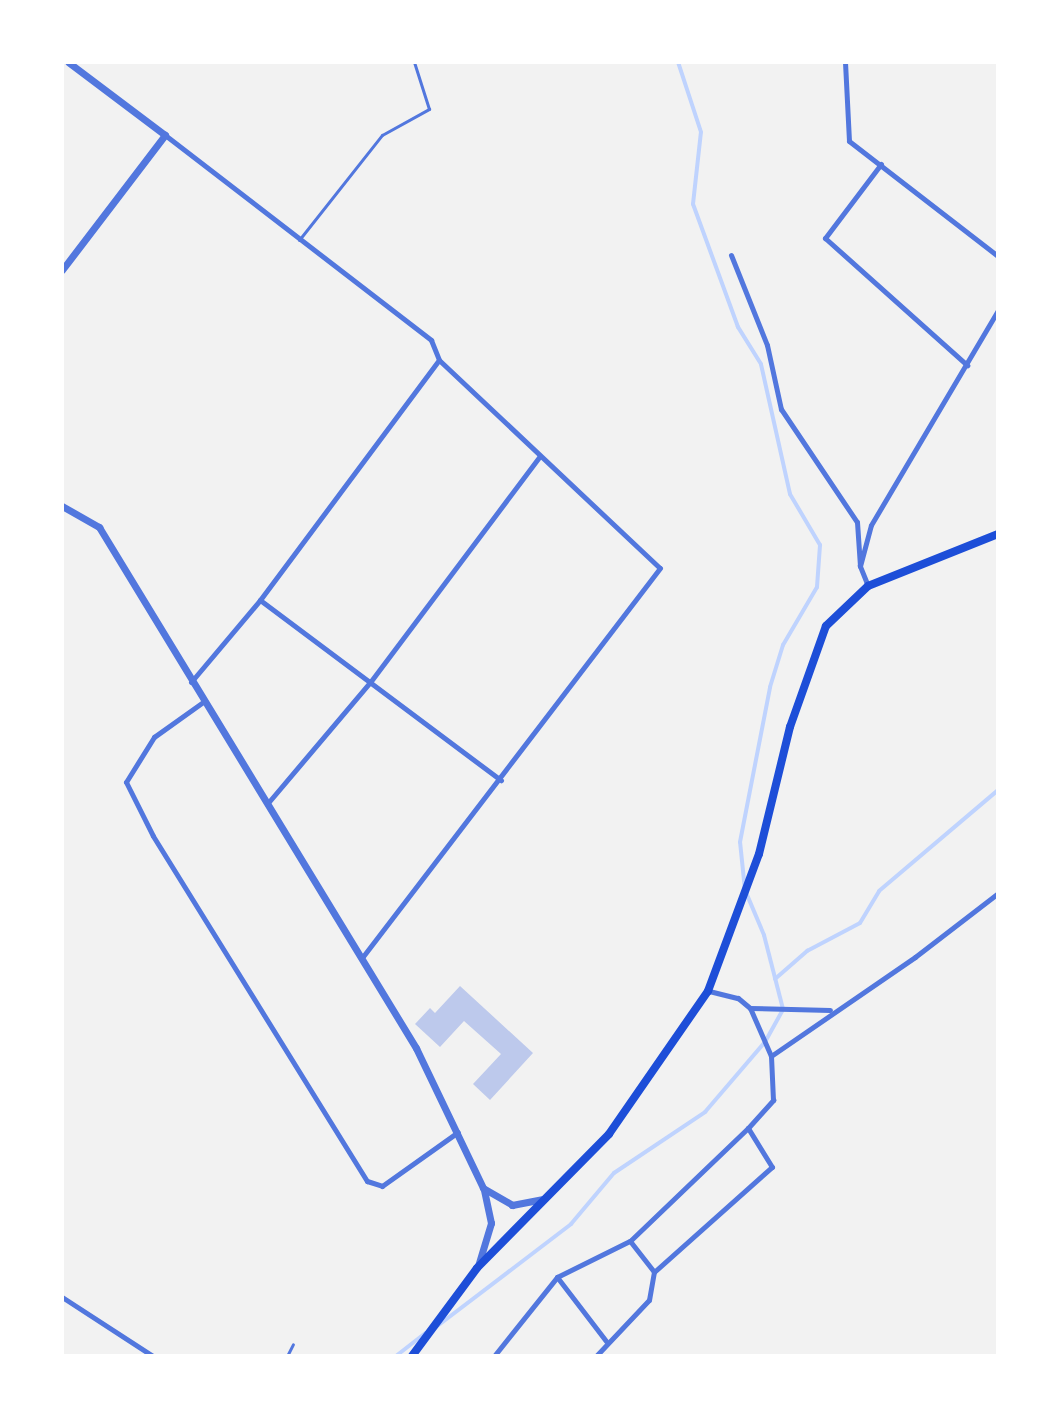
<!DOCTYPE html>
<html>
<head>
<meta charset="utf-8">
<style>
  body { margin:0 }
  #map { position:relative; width:1060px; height:1418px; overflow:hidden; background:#f2f2f2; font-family:Mulish,sans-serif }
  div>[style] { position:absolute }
  .stream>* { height:4px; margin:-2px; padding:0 2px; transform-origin:2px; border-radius:2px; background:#bfd3fe }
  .building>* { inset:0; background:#bdc9ec }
  .service>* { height:3px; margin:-1.5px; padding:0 1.5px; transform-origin:1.5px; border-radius:1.5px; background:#5277de }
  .minor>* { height:5px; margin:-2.5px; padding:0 2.5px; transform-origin:2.5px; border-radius:2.5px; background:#5277de }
  .tertiary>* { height:7px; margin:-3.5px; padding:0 3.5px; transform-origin:3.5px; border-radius:3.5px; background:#5277de }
  .secondary>* { height:8px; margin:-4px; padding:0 4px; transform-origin:4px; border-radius:4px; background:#1d4ed8 }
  span { translate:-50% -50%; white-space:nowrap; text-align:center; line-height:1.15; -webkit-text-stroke:6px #fff; paint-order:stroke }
  .frame { position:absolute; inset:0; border:64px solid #fff; pointer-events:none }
</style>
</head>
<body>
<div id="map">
  <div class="stream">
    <i style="left:775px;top:979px;width:43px;rotate:-41.2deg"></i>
    <i style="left:807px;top:951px;width:60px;rotate:-27.8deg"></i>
    <i style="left:860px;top:923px;width:37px;rotate:-59deg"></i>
    <i style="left:879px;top:891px;width:156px;rotate:-40.3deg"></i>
    <i style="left:436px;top:1327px;width:170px;rotate:-37.3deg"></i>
    <i style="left:571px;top:1224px;width:67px;rotate:-49.9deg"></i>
    <i style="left:614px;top:1173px;width:110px;rotate:-33.8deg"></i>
    <i style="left:705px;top:1112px;width:92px;rotate:-49.4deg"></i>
    <i style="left:765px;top:1042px;width:38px;rotate:-61deg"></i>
    <i style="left:783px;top:1009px;width:76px;rotate:-104.4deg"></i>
    <i style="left:764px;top:935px;width:49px;rotate:-112.9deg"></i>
    <i style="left:745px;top:890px;width:48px;rotate:-95.9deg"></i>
    <i style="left:740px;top:842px;width:158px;rotate:-79deg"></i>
    <i style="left:770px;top:687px;width:44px;rotate:-72.8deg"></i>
    <i style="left:783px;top:645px;width:67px;rotate:-59.6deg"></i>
    <i style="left:817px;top:587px;width:42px;rotate:-85.9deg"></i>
    <i style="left:820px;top:545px;width:59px;rotate:-120.5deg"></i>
    <i style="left:790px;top:494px;width:133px;rotate:-102.6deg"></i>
    <i style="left:761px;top:364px;width:44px;rotate:-121.9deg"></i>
    <i style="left:738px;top:327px;width:131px;rotate:-110.1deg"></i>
    <i style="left:693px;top:204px;width:72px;rotate:-83.7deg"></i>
    <i style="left:701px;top:132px;width:74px;rotate:-108.2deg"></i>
    <i style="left:396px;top:1356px;width:37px;rotate:-38deg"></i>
  </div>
  <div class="building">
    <i style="clip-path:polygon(460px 986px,533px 1053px,490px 1100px,473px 1084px,501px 1054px,464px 1021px,440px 1047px,415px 1024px,430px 1008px,435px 1013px)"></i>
  </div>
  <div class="service">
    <i style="left:299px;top:240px;width:134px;rotate:-51.7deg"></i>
    <i style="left:382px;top:135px;width:54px;rotate:-29deg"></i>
    <i style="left:429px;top:109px;width:49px;rotate:-107.7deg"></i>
    <i style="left:287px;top:1356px;width:13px;rotate:-63deg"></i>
  </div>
  <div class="minor">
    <i style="left:845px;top:62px;width:79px;rotate:87.1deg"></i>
    <i style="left:849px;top:141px;width:188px;rotate:37.7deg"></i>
    <i style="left:165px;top:135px;width:336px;rotate:37.6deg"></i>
    <i style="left:431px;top:340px;width:22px;rotate:68deg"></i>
    <i style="left:439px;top:360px;width:303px;rotate:43.3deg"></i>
    <i style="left:660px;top:568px;width:491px;rotate:127.4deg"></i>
    <i style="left:881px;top:164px;width:93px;rotate:127.1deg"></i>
    <i style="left:825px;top:238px;width:191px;rotate:41.8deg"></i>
    <i style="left:731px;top:255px;width:97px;rotate:68.2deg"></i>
    <i style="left:767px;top:345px;width:66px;rotate:77.7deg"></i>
    <i style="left:781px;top:409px;width:136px;rotate:56.1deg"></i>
    <i style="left:857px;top:522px;width:44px;rotate:86.1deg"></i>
    <i style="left:868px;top:586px;width:22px;rotate:-112deg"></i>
    <i style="left:860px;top:566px;width:42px;rotate:-75deg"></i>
    <i style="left:871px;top:525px;width:250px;rotate:-59.4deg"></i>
    <i style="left:260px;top:600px;width:301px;rotate:36.8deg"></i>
    <i style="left:191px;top:682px;width:107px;rotate:-49.9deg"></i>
    <i style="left:260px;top:600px;width:299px;rotate:-53.3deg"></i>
    <i style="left:203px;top:702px;width:60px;rotate:144.5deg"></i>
    <i style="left:154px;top:737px;width:53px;rotate:121.9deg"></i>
    <i style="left:126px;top:782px;width:60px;rotate:63.4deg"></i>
    <i style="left:153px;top:836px;width:406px;rotate:58.2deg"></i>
    <i style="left:367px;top:1181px;width:16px;rotate:18deg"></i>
    <i style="left:382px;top:1186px;width:93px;rotate:-35.4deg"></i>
    <i style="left:267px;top:804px;width:161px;rotate:-49.8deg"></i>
    <i style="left:371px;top:681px;width:281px;rotate:-53.1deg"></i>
    <i style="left:709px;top:991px;width:30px;rotate:14deg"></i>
    <i style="left:738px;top:998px;width:16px;rotate:40deg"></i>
    <i style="left:771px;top:1056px;width:52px;rotate:-113.6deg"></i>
    <i style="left:750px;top:1008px;width:80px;rotate:1.4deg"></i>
    <i style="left:630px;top:1241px;width:39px;rotate:52deg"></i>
    <i style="left:557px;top:1277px;width:81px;rotate:52.6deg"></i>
    <i style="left:62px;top:1297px;width:108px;rotate:33deg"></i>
    <i style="left:494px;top:1356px;width:101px;rotate:-51.4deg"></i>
    <i style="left:557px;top:1277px;width:81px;rotate:-26.3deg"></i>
    <i style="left:630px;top:1241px;width:163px;rotate:-43.8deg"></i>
    <i style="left:748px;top:1128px;width:38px;rotate:-48deg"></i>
    <i style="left:773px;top:1100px;width:44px;rotate:-92.6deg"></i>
    <i style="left:771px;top:1056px;width:175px;rotate:-34.5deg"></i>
    <i style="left:915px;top:957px;width:105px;rotate:-37.6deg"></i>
    <i style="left:596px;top:1356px;width:77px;rotate:-46.6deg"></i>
    <i style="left:649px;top:1300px;width:28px;rotate:-80deg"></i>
    <i style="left:654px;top:1272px;width:158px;rotate:-41.7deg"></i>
    <i style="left:772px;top:1167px;width:46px;rotate:-121.6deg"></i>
  </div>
  <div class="tertiary">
    <i style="left:62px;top:270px;width:170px;rotate:-52.7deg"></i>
    <i style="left:165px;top:135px;width:121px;rotate:-143deg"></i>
    <i style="left:62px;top:506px;width:43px;rotate:29.6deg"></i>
    <i style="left:99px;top:527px;width:610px;rotate:58.68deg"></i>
    <i style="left:416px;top:1048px;width:155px;rotate:64.4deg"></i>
    <i style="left:483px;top:1188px;width:34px;rotate:30deg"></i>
    <i style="left:512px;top:1205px;width:33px;rotate:-11deg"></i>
    <i style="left:478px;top:1266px;width:45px;rotate:-73.2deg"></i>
    <i style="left:491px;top:1223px;width:34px;rotate:-102deg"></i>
  </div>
  <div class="secondary">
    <i style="left:412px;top:1356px;width:109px;rotate:-53.5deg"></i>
    <i style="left:477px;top:1268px;width:188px;rotate:-45.4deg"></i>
    <i style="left:609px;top:1134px;width:174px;rotate:-55.3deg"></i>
    <i style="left:708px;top:991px;width:146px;rotate:-69.6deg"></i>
    <i style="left:759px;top:854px;width:131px;rotate:-76.3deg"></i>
    <i style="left:790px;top:727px;width:107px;rotate:-70.4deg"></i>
    <i style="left:826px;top:626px;width:58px;rotate:-43.6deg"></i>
    <i style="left:868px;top:586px;width:140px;rotate:-21.8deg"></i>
  </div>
  <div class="frame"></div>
</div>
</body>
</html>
